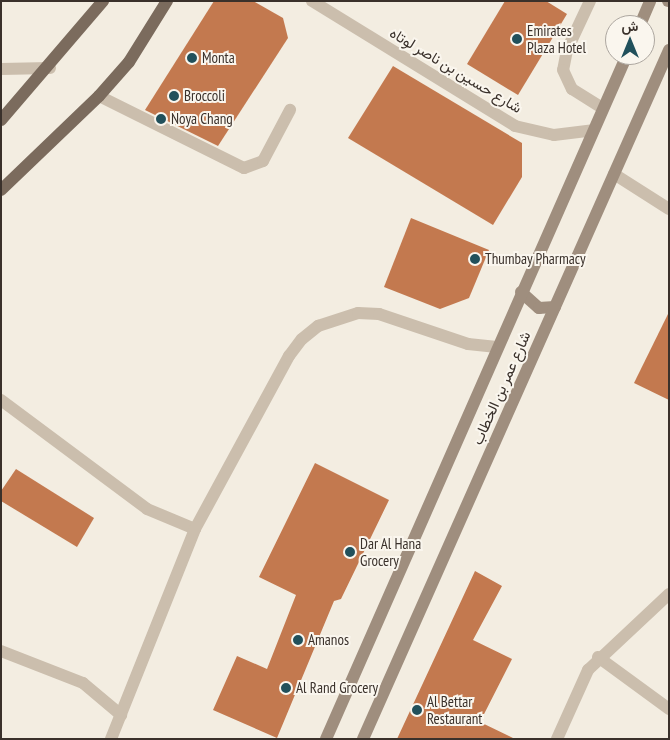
<!DOCTYPE html>
<html>
<head>
<meta charset="utf-8">
<style>
  body { margin:0 }
  #map { position:relative; width:670px; height:740px; overflow:hidden; background:#f3ede1; font-family:"PT Sans Narrow",Vazirmatn,sans-serif }
  div>[style] { position:absolute }
  .building>* { inset:0; background:#c3794f }
  .lane>* { height:12px; margin:-6px; padding:0 6px; transform-origin:6px; border-radius:6px; background:#cbbead }
  .street>* { height:12px; margin:-6px; padding:0 6px; transform-origin:6px; border-radius:6px; background:#cbbead }
  .secondary>* { height:12px; margin:-6px; padding:0 6px; transform-origin:6px; border-radius:6px; background:#9f8e7e }
  .primary>* { height:12px; margin:-6px; padding:0 6px; transform-origin:6px; border-radius:6px; background:#7b6b5d }
  .dots>* { width:14px; height:14px; translate:-50% -50%; box-sizing:border-box; border:2px solid #faf6ee; border-radius:50% }
  span { translate:-50% -50%; white-space:nowrap; text-align:center; line-height:1.15; -webkit-text-stroke:4px #faf6ee; paint-order:stroke }
  .poi-label { font-size:15px; color:#3a312b }
  .left { translate:0 -50%; text-align:left }
  .street-label { font-size:15px; color:#3a312b }
  .frame { position:absolute; inset:0; border:2px solid #3a312b; pointer-events:none }
  .north { position:absolute; left:605px; top:15px; width:50px; height:50px; box-sizing:border-box; background:#faf6ee; border:1px solid #ada7a0; border-radius:50%; rotate:0deg; font-size:14px; font-weight:700; line-height:20px; text-align:center; color:#3a312b }
  .north::after { content:''; display:block; margin:auto; width:18px; height:22px; background:#21505b; clip-path:polygon(50% 0,100% 100%,50% 72%,0 100%) }
</style>
</head>
<body>
<div id="map">
  <div class="building">
    <i style="clip-path:polygon(214px 1px,253px 1px,283px 18px,288px 38px,218px 146px,145px 110px)"></i>
    <i style="clip-path:polygon(505px 1px,546px 1px,567px 14px,518px 95px,467px 64px)"></i>
    <i style="clip-path:polygon(393px 66px,522px 143px,522px 177px,493px 225px,348px 138px)"></i>
    <i style="clip-path:polygon(411px 218px,489px 250px,469px 298px,440px 309px,384px 287px)"></i>
    <i style="clip-path:polygon(669px 312px,669px 400px,634px 383px)"></i>
    <i style="clip-path:polygon(315px 463px,389px 500px,341px 599px,334px 601px,277px 738px,213px 710px,237px 656px,267px 669px,296px 595px,259px 577px)"></i>
    <i style="clip-path:polygon(16px 469px,94px 518px,77px 547px,1px 501px,1px 491px)"></i>
    <i style="clip-path:polygon(475px 571px,502px 586px,473px 640px,512px 659px,480px 722px,515px 739px,397px 739px)"></i>
  </div>
  <div class="lane">
    <i style="left:590px;top:1px;width:54px;rotate:115.1deg"></i>
    <i style="left:567px;top:50px;width:20px;rotate:101deg"></i>
    <i style="left:563px;top:70px;width:21px;rotate:65deg"></i>
    <i style="left:572px;top:89px;width:36px;rotate:32deg"></i>
    <i style="left:1px;top:69px;width:49px;rotate:-1.2deg"></i>
  </div>
  <div class="street">
    <i style="left:312px;top:1px;width:238px;rotate:31.6deg"></i>
    <i style="left:515px;top:126px;width:40px;rotate:13deg"></i>
    <i style="left:554px;top:135px;width:39px;rotate:-7deg"></i>
    <i style="left:99px;top:96px;width:162px;rotate:26.4deg"></i>
    <i style="left:244px;top:168px;width:20px;rotate:-20deg"></i>
    <i style="left:263px;top:161px;width:58px;rotate:-62.1deg"></i>
    <i style="left:614px;top:174px;width:65px;rotate:32.5deg"></i>
    <i style="left:1px;top:400px;width:182px;rotate:36.7deg"></i>
    <i style="left:147px;top:509px;width:52px;rotate:22.6deg"></i>
    <i style="left:1px;top:651px;width:88px;rotate:21.3deg"></i>
    <i style="left:83px;top:683px;width:50px;rotate:40.1deg"></i>
    <i style="left:598px;top:657px;width:88px;rotate:36.2deg"></i>
    <i style="left:111px;top:739px;width:226px;rotate:-68.2deg"></i>
    <i style="left:195px;top:529px;width:197px;rotate:-61.5deg"></i>
    <i style="left:289px;top:356px;width:21px;rotate:-53deg"></i>
    <i style="left:302px;top:339px;width:21px;rotate:-39deg"></i>
    <i style="left:318px;top:326px;width:42px;rotate:-18deg"></i>
    <i style="left:358px;top:313px;width:21px;rotate:3deg"></i>
    <i style="left:379px;top:314px;width:94px;rotate:18.6deg"></i>
    <i style="left:468px;top:344px;width:29px;rotate:6deg"></i>
    <i style="left:557px;top:739px;width:76px;rotate:-65.8deg"></i>
    <i style="left:588px;top:670px;width:111px;rotate:-43.2deg"></i>
  </div>
  <div class="secondary">
    <i style="left:668px;top:1px;width:1px"></i>
    <i style="left:640px;top:25px;width:26px;rotate:-67deg"></i>
    <i style="left:521px;top:292px;width:24px;rotate:42deg"></i>
    <i style="left:539px;top:308px;width:16px;rotate:-4deg"></i>
    <i style="left:326px;top:739px;width:747px;rotate:-66.25deg"></i>
    <i style="left:363px;top:739px;width:754px;rotate:-66.05deg"></i>
  </div>
  <div class="primary">
    <i style="left:1px;top:120px;width:157px;rotate:-49.4deg"></i>
    <i style="left:1px;top:190px;width:136px;rotate:-43.8deg"></i>
    <i style="left:99px;top:96px;width:45px;rotate:-48.6deg"></i>
    <i style="left:129px;top:62px;width:72px;rotate:-58.1deg"></i>
  </div>
  <div class="dots">
    <i style="left:517px;top:39px;background:#21505b"></i>
    <i style="left:192px;top:58px;background:#21505b"></i>
    <i style="left:174px;top:96px;background:#21505b"></i>
    <i style="left:161px;top:119px;background:#21505b"></i>
    <i style="left:475px;top:259px;background:#21505b"></i>
    <i style="left:350px;top:552px;background:#21505b"></i>
    <i style="left:298px;top:640px;background:#21505b"></i>
    <i style="left:286px;top:688px;background:#21505b"></i>
    <i style="left:417px;top:710px;background:#21505b"></i>
  </div>
  <div class="poi-label">
    <span class="left" style="left:527px;top:39px">Emirates<br>Plaza Hotel</span>
    <span class="left" style="left:202px;top:58px">Monta</span>
    <span class="left" style="left:184px;top:96px">Broccoli</span>
    <span class="left" style="left:171px;top:119px">Noya Chang</span>
    <span class="left" style="left:485px;top:259px">Thumbay Pharmacy</span>
    <span class="left" style="left:360px;top:552px">Dar Al Hana<br>Grocery</span>
    <span class="left" style="left:308px;top:640px">Amanos</span>
    <span class="left" style="left:296px;top:688px">Al Rand Grocery</span>
    <span class="left" style="left:427px;top:710px">Al Bettar<br>Restaurant</span>
  </div>
  <div class="street-label">
    <span style="left:456px;top:70px;rotate:31deg">شارع حسين بن ناصر لوتاه</span>
    <span style="left:501px;top:388px;rotate:-66deg">شارع عمر بن الخطاب</span>
  </div>
  <div class="frame"></div>
  <div class="north">ش</div>
</div>
</body>
</html>
